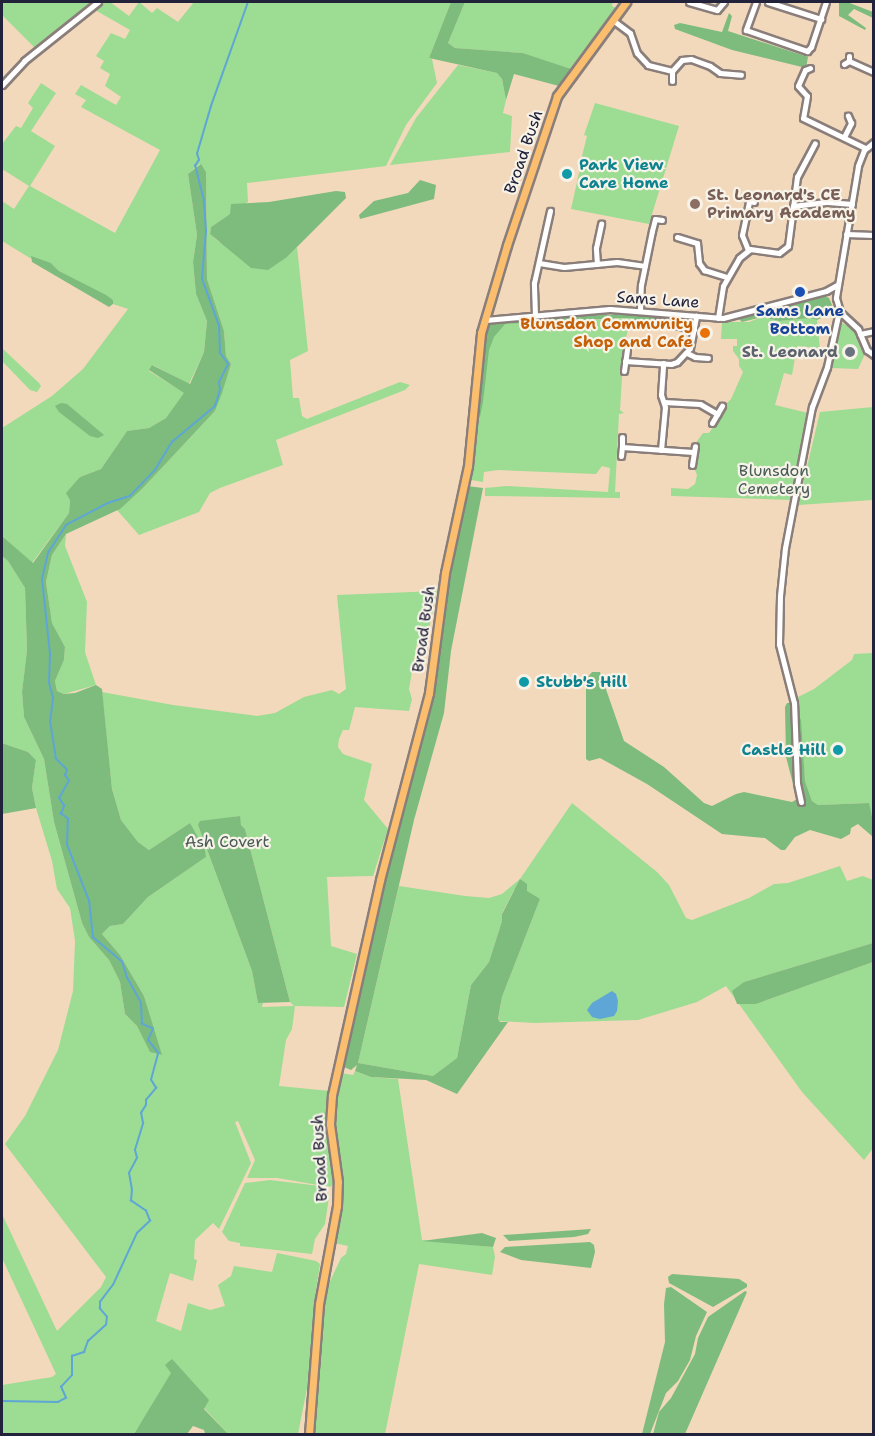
<!DOCTYPE html>
<html>
<head>
<meta charset="utf-8">
<style>
  body { margin:0 }
  #map { position:relative; width:875px; height:1436px; overflow:hidden; background:#f3d9bb; font-family:"Shantell Sans",sans-serif }
  div>[style] { position:absolute }
  .green>* { inset:0; background:#9cdc93 }
  .forest>* { inset:0; background:#7dbc7d }
  .water>* { inset:0; background:#5ea6d5 }
  .stream>* { height:1.5px; margin:-0.75px; padding:0 0.75px; transform-origin:0.75px; border-radius:0.75px; background:#5ea6d5 }
  .roads { filter:drop-shadow(2px 0 #8a7e7b) drop-shadow(-2px 0 #8a7e7b) drop-shadow(0 2px #8a7e7b) drop-shadow(0 -2px #8a7e7b) }
  .minor>* { height:5px; margin:-2.5px; padding:0 2.5px; transform-origin:2.5px; border-radius:2.5px; background:#fff }
  .major>* { height:7px; margin:-3.5px; padding:0 3.5px; transform-origin:3.5px; border-radius:3.5px; background:#fbbe6e }
  .dots>* { width:16px; height:16px; translate:-50% -50%; box-sizing:border-box; border:3px solid #f7f3e8; border-radius:50% }
  span { translate:-50% -50%; white-space:nowrap; text-align:center; line-height:1.15; -webkit-text-stroke:4.5px #f7f3e8; paint-order:stroke }
  .street-label { font-size:16px; color:#22223b }
  .culture-label { font-size:16px; color:#0d838f; font-weight:700 }
  .left { translate:0 -50%; text-align:left }
  .right { translate:-100% -50%; text-align:right }
  .education-label { font-size:16px; color:#785e54; font-weight:700 }
  .transit-label { font-size:16px; color:#164399; font-weight:700 }
  .food-label { font-size:16px; color:#c56008; font-weight:700 }
  .worship-label { font-size:16px; color:#5b616d; font-weight:700 }
  .park-label { font-size:16px; color:#475a55 }
  .frame { position:absolute; inset:0; border:3px solid #22223b; pointer-events:none }
</style>
</head>
<body>
<div id="map">
  <div class="green">
    <i style="clip-path:polygon(2px 2px,91px 2px,36px 49px,2px 15px)"></i>
    <i style="clip-path:polygon(104px 2px,110px 2px,129px 16px,139px 2px,152px 13px,157px 8px,178px 22px,194px 2px,451px 2px,429px 58px,432px 59px,437px 83px,406px 125px,386px 166px,247px 183px,248px 202px,211px 227px,210px 234px,219px 242px,287px 257px,297px 247px,308px 351px,290px 360px,293px 398px,299px 398px,302px 416px,307px 419px,400px 382px,410px 385px,405px 390px,276px 440px,283px 465px,220px 488px,210px 493px,199px 512px,139px 535px,117px 510px,143px 488px,215px 411px,231px 364px,226px 356px,224px 331px,207px 279px,206px 172px,200px 164px,188px 174px,197px 235px,193px 262px,196px 294px,207px 321px,204px 352px,189px 384px,153px 365px,149px 371px,185px 393px,166px 418px,149px 428px,127px 431px,101px 469px,80px 477px,70px 500px,69px 513px,32px 563px,2px 536px,2px 428px,52px 396px,83px 369px,128px 309px,113px 304px,113px 300px,59px 271px,51px 263px,30px 258px,2px 241px,2px 201px,14px 209px,29px 186px,2px 169px,2px 144px,16px 126px,21px 128px,33px 108px,28px 103px,41px 83px,56px 93px,31px 131px,55px 146px,30px 186px,115px 233px,160px 150px,81px 107px,86px 100px,75px 94px,81px 85px,116px 105px,121px 97px,105px 86px,110px 74px,100px 68px,104px 61px,96px 56px,111px 33px,125px 39px,130px 30px,95px 10px)"></i>
    <i style="clip-path:polygon(465px 2px,613px 2px,612px 6px,616px 8px,570px 69px,523px 53px,455px 48px,448px 43px)"></i>
    <i style="clip-path:polygon(458px 65px,497px 73px,502px 79px,506px 100px,503px 113px,512px 116px,510px 152px,390px 165px,416px 118px)"></i>
    <i style="clip-path:polygon(595px 103px,679px 126px,649px 224px,571px 209px,579px 173px,585px 158px,582px 156px,587px 136px,584px 135px)"></i>
    <i style="clip-path:polygon(762px 317px,779px 321px,810px 318px,817px 320px,820px 348px,797px 346px,792px 375px,784px 373px,775px 405px,808px 413px,791px 500px,671px 496px,671px 488px,688px 489px,695px 484px,697px 475px,693px 465px,698px 447px,695px 444px,703px 433px,709px 433px,714px 426px,724px 406px,731px 399px,743px 372px,739px 366px,739px 359px,733px 351px,733px 346px,737px 346px,737px 339px,721px 339px,722px 322px,749px 322px)"></i>
    <i style="clip-path:polygon(634px 318px,634px 323px,628px 330px,624px 345px,620px 410px,624px 413px,619px 414px,615px 492px,620px 492px,620px 498px,485px 496px,485px 488px,507px 486px,608px 492px,610px 468px,602px 466px,596px 474px,498px 470px,484px 472px,483px 482px,465px 479px,476px 421px,484px 349px,490px 324px)"></i>
    <i style="clip-path:polygon(842px 323px,856px 330px,866px 352px,858px 369px,831px 368px,836px 326px)"></i>
    <i style="clip-path:polygon(2px 348px,39px 383px,41px 386px,37px 392px,30px 390px,2px 361px)"></i>
    <i style="clip-path:polygon(873px 407px,873px 500px,798px 505px,820px 412px)"></i>
    <i style="clip-path:polygon(66px 534px,65px 546px,87px 602px,85px 652px,96px 685px,64px 694px,57px 691px,55px 681px,64px 660px,65px 647px,52px 623px,46px 582px,52px 555px)"></i>
    <i style="clip-path:polygon(evenodd,2px 556px,8px 561px,25px 588px,27px 650px,22px 692px,24px 717px,44px 759px,54px 822px,82px 923px,89px 937px,109px 960px,120px 982px,125px 1014px,137px 1026px,150px 1051px,161px 1055px,144px 996px,120px 955px,102px 934px,110px 926px,123px 924px,148px 897px,206px 857px,190px 823px,149px 850px,138px 842px,121px 820px,112px 789px,102px 692px,173px 705px,257px 716px,275px 713px,304px 697px,332px 690px,339px 694px,346px 689px,337px 595px,437px 591px,426px 643px,417px 643px,409px 689px,412px 699px,409px 711px,355px 707px,349px 730px,343px 730px,339px 739px,338px 747px,343px 754px,372px 764px,364px 800px,388px 829px,373px 876px,327px 877px,331px 946px,357px 954px,344px 1007px,295px 1006px,292px 1029px,286px 1040px,279px 1086px,330px 1091px,327px 1129px,334px 1184px,330px 1187px,277px 1178px,247px 1178px,255px 1160px,238px 1121px,235px 1122px,251px 1163px,219px 1229px,213px 1223px,195px 1240px,194px 1259px,197px 1260px,193px 1281px,170px 1273px,156px 1321px,181px 1331px,188px 1303px,210px 1310px,225px 1306px,218px 1285px,231px 1276px,234px 1266px,272px 1272px,277px 1253px,316px 1261px,320px 1264px,315px 1296px,310px 1373px,298px 1434px,228px 1434px,172px 1373px,134px 1434px,2px 1434px,2px 1385px,52px 1377px,56px 1374px,2px 1258px,2px 1214px,57px 1331px,101px 1287px,106px 1277px,5px 1144px,25px 1116px,58px 1050px,73px 991px,75px 941px,70px 908px,57px 889px,52px 861px,36px 808px,32px 788px,36px 760px,28px 752px,2px 743px,2px 556px,239px 816px,241px 825px,245px 829px,290px 1002px,294px 1006px,262px 1007px,263px 1003px,258px 1003px,252px 971px,198px 825px,239px 816px)"></i>
    <i style="clip-path:polygon(873px 653px,873px 822px,868px 803px,818px 805px,812px 801px,805px 781px,798px 697px,814px 689px,852px 660px,854px 654px)"></i>
    <i style="clip-path:polygon(572px 803px,657px 872px,669px 885px,686px 918px,692px 920px,749px 898px,774px 884px,788px 883px,840px 866px,847px 881px,863px 876px,873px 880px,873px 943px,744px 982px,756px 1004px,873px 962px,874px 1147px,864px 1160px,802px 1092px,726px 986px,697px 1002px,638px 1020px,535px 1023px,498px 1021px,502px 997px,540px 899px,514px 890px,502px 913px,502px 921px,489px 962px,471px 985px,457px 1058px,433px 1076px,358px 1063px,399px 886px,465px 896px,489px 898px,502px 894px,520px 879px)"></i>
    <i style="clip-path:polygon(355px 1071px,371px 1077px,398px 1079px,422px 1240px,493px 1247px,495px 1257px,492px 1275px,419px 1264px,385px 1434px,313px 1434px,324px 1294px,341px 1258px,346px 1254px,348px 1246px,334px 1243px,343px 1191px,335px 1120px,341px 1073px,353px 1075px)"></i>
    <i style="clip-path:polygon(270px 1180px,320px 1186px,327px 1189px,329px 1197px,325px 1224px,315px 1239px,312px 1254px,240px 1246px,240px 1243px,229px 1241px,222px 1232px,245px 1183px)"></i>
  </div>
  <div class="forest">
    <i style="clip-path:polygon(451px 2px,465px 2px,448px 43px,455px 48px,523px 53px,571px 69px,559px 86px,514px 74px,506px 100px,502px 79px,497px 73px,429px 58px)"></i>
    <i style="clip-path:polygon(839px 2px,847px 2px,873px 12px,873px 18px,854px 9px,848px 15px,866px 28px,865px 30px,839px 16px)"></i>
    <i style="clip-path:polygon(729px 13px,732px 16px,728px 31px,805px 56px,808px 57px,806px 68px,732px 50px,675px 29px,674px 25px,680px 23px,722px 32px)"></i>
    <i style="clip-path:polygon(201px 164px,206px 172px,207px 279px,224px 331px,226px 356px,231px 364px,222px 393px,215px 411px,143px 488px,120px 509px,66px 534px,52px 555px,46px 582px,52px 623px,65px 647px,64px 660px,55px 681px,57px 691px,64px 694px,75px 693px,96px 685px,102px 689px,112px 789px,121px 820px,138px 842px,149px 850px,190px 823px,205px 850px,206px 857px,148px 897px,123px 924px,110px 926px,102px 934px,120px 955px,144px 996px,162px 1055px,150px 1052px,137px 1026px,125px 1014px,120px 982px,109px 960px,89px 937px,82px 923px,54px 822px,44px 759px,24px 717px,22px 692px,27px 650px,25px 588px,8px 561px,2px 556px,2px 536px,33px 563px,69px 513px,70px 500px,66px 493px,80px 477px,101px 469px,127px 431px,149px 428px,166px 418px,184px 393px,149px 370px,152px 365px,190px 384px,204px 352px,207px 321px,196px 294px,193px 262px,197px 235px,188px 174px)"></i>
    <i style="clip-path:polygon(420px 180px,436px 185px,434px 199px,360px 219px,359px 215px,374px 201px,408px 193px)"></i>
    <i style="clip-path:polygon(336px 191px,345px 192px,346px 198px,287px 257px,268px 270px,251px 268px,210px 234px,211px 227px,230px 214px,231px 204px,269px 202px)"></i>
    <i style="clip-path:polygon(31px 256px,51px 263px,59px 271px,106px 295px,113px 300px,113px 304px,109px 307px,32px 262px)"></i>
    <i style="clip-path:polygon(823px 295px,829px 298px,833px 307px,829px 314px,817px 320px,810px 318px,779px 321px,762px 317px,742px 322px,739px 319px,742px 316px)"></i>
    <i style="clip-path:polygon(624px 314px,674px 315px,688px 320px,687px 323px,663px 319px,634px 323px,634px 318px,623px 318px,505px 324px,494px 337px,489px 350px,483px 402px,480px 417px,477px 419px,475px 416px,480px 354px,488px 324px,537px 318px)"></i>
    <i style="clip-path:polygon(61px 403px,67px 404px,104px 435px,98px 438px,90px 436px,59px 412px,55px 406px)"></i>
    <i style="clip-path:polygon(467px 486px,483px 488px,451px 651px,444px 713px,414px 820px,358px 1063px,433px 1076px,457px 1058px,471px 985px,489px 962px,502px 921px,502px 914px,520px 879px,527px 884px,527px 891px,540px 899px,502px 997px,498px 1019px,500px 1022px,508px 1022px,457px 1094px,426px 1080px,371px 1077px,355px 1071px,357px 1065px,351px 1070px,344px 1067px,343px 1058px,369px 944px,435px 685px,442px 625px)"></i>
    <i style="clip-path:polygon(592px 672px,600px 672px,624px 741px,664px 767px,704px 803px,712px 806px,736px 794px,744px 792px,792px 802px,797px 799px,786px 757px,785px 707px,787px 703px,791px 703px,801px 720px,805px 781px,812px 801px,818px 805px,869px 803px,873px 822px,873px 837px,858px 824px,851px 828px,850px 834px,841px 839px,810px 830px,795px 837px,785px 850px,781px 850px,765px 838px,722px 834px,647px 784px,600px 758px,589px 761px,586px 759px,586px 679px)"></i>
    <i style="clip-path:polygon(2px 743px,28px 752px,36px 760px,32px 788px,36px 808px,2px 814px)"></i>
    <i style="clip-path:polygon(240px 816px,241px 825px,245px 829px,290px 1002px,258px 1003px,252px 971px,198px 825px,200px 821px)"></i>
    <i style="clip-path:polygon(873px 943px,873px 962px,756px 1004px,737px 1004px,732px 991px,744px 982px)"></i>
    <i style="clip-path:polygon(591px 1229px,588px 1234px,574px 1237px,509px 1241px,503px 1235px)"></i>
    <i style="clip-path:polygon(482px 1233px,496px 1238px,493px 1247px,422px 1241px)"></i>
    <i style="clip-path:polygon(590px 1242px,594px 1245px,595px 1252px,591px 1268px,521px 1260px,500px 1252px,505px 1247px)"></i>
    <i style="clip-path:polygon(672px 1274px,739px 1279px,747px 1284px,747px 1287px,713px 1307px,669px 1283px,668px 1277px)"></i>
    <i style="clip-path:polygon(671px 1287px,707px 1312px,696px 1336px,690px 1360px,678px 1381px,666px 1393px,650px 1434px,642px 1434px,665px 1342px,664px 1304px,666px 1288px)"></i>
    <i style="clip-path:polygon(745px 1291px,747px 1292px,685px 1434px,653px 1434px,659px 1412px,671px 1398px,695px 1354px,698px 1338px,708px 1317px)"></i>
    <i style="clip-path:polygon(172px 1359px,209px 1400px,204px 1409px,228px 1434px,205px 1434px,204px 1430px,193px 1426px,187px 1434px,134px 1434px,171px 1373px,165px 1365px)"></i>
  </div>
  <div class="water">
    <i style="clip-path:polygon(612px 991px,616px 994px,618px 1001px,617px 1011px,614px 1016px,600px 1019px,592px 1017px,587px 1010px,592px 1003px)"></i>
  </div>
  <div class="stream">
    <i style="left:2px;top:1401px;width:56px;rotate:1deg"></i>
    <i style="left:58px;top:1402px;width:9px;rotate:-27deg"></i>
    <i style="left:66px;top:1398px;width:12px;rotate:-114deg"></i>
    <i style="left:61px;top:1387px;width:16px;rotate:-47deg"></i>
    <i style="left:72px;top:1375px;width:19px;rotate:-90deg"></i>
    <i style="left:72px;top:1356px;width:13px;rotate:-18deg"></i>
    <i style="left:84px;top:1352px;width:12px;rotate:-70deg"></i>
    <i style="left:88px;top:1341px;width:24px;rotate:-42deg"></i>
    <i style="left:106px;top:1325px;width:8px;rotate:-83deg"></i>
    <i style="left:107px;top:1317px;width:11px;rotate:-131deg"></i>
    <i style="left:100px;top:1309px;width:7px;rotate:-90deg"></i>
    <i style="left:100px;top:1302px;width:21px;rotate:-53deg"></i>
    <i style="left:113px;top:1285px;width:57px;rotate:-65.2deg"></i>
    <i style="left:137px;top:1233px;width:18px;rotate:-43deg"></i>
    <i style="left:150px;top:1221px;width:11px;rotate:-112deg"></i>
    <i style="left:146px;top:1211px;width:18px;rotate:-146deg"></i>
    <i style="left:131px;top:1201px;width:11px;rotate:-85deg"></i>
    <i style="left:132px;top:1190px;width:17px;rotate:-100deg"></i>
    <i style="left:129px;top:1173px;width:17px;rotate:-62deg"></i>
    <i style="left:137px;top:1158px;width:8px;rotate:-104deg"></i>
    <i style="left:135px;top:1150px;width:28px;rotate:-73deg"></i>
    <i style="left:143px;top:1123px;width:10px;rotate:-101deg"></i>
    <i style="left:141px;top:1113px;width:9px;rotate:-58deg"></i>
    <i style="left:146px;top:1105px;width:5px;rotate:-90deg"></i>
    <i style="left:146px;top:1100px;width:16px;rotate:-50deg"></i>
    <i style="left:156px;top:1088px;width:9px;rotate:-122deg"></i>
    <i style="left:151px;top:1080px;width:28px;rotate:-75deg"></i>
    <i style="left:158px;top:1053px;width:16px;rotate:-128deg"></i>
    <i style="left:148px;top:1040px;width:12px;rotate:-66deg"></i>
    <i style="left:153px;top:1029px;width:12px;rotate:-156deg"></i>
    <i style="left:142px;top:1024px;width:21px;rotate:-93deg"></i>
    <i style="left:141px;top:1003px;width:29px;rotate:-119deg"></i>
    <i style="left:127px;top:978px;width:17px;rotate:-107deg"></i>
    <i style="left:122px;top:962px;width:38px;rotate:-140deg"></i>
    <i style="left:93px;top:938px;width:37px;rotate:-96deg"></i>
    <i style="left:89px;top:901px;width:60px;rotate:-111.4deg"></i>
    <i style="left:67px;top:845px;width:26px;rotate:-88deg"></i>
    <i style="left:68px;top:819px;width:9px;rotate:-144deg"></i>
    <i style="left:61px;top:814px;width:9px;rotate:-69deg"></i>
    <i style="left:64px;top:806px;width:9px;rotate:-122deg"></i>
    <i style="left:59px;top:798px;width:20px;rotate:-60deg"></i>
    <i style="left:69px;top:781px;width:7px;rotate:-124deg"></i>
    <i style="left:65px;top:775px;width:5px;rotate:-68deg"></i>
    <i style="left:67px;top:770px;width:16px;rotate:-135deg"></i>
    <i style="left:56px;top:759px;width:36px;rotate:-99deg"></i>
    <i style="left:50px;top:723px;width:25px;rotate:-83deg"></i>
    <i style="left:53px;top:698px;width:16px;rotate:-105deg"></i>
    <i style="left:49px;top:683px;width:29px;rotate:-88deg"></i>
    <i style="left:50px;top:654px;width:75px;rotate:-96.1deg"></i>
    <i style="left:42px;top:579px;width:27px;rotate:-77deg"></i>
    <i style="left:48px;top:553px;width:33px;rotate:-57deg"></i>
    <i style="left:66px;top:525px;width:47px;rotate:-27.6deg"></i>
    <i style="left:108px;top:503px;width:23px;rotate:-18deg"></i>
    <i style="left:130px;top:496px;width:36px;rotate:-46deg"></i>
    <i style="left:155px;top:470px;width:33px;rotate:-59deg"></i>
    <i style="left:172px;top:442px;width:56px;rotate:-39.9deg"></i>
    <i style="left:215px;top:406px;width:17px;rotate:-73deg"></i>
    <i style="left:220px;top:390px;width:8px;rotate:-97deg"></i>
    <i style="left:219px;top:382px;width:20px;rotate:-63deg"></i>
    <i style="left:228px;top:364px;width:14px;rotate:-126deg"></i>
    <i style="left:220px;top:353px;width:27px;rotate:-92deg"></i>
    <i style="left:219px;top:326px;width:50px;rotate:-109.9deg"></i>
    <i style="left:202px;top:279px;width:48px;rotate:-85.2deg"></i>
    <i style="left:206px;top:231px;width:30px;rotate:-94deg"></i>
    <i style="left:204px;top:201px;width:36px;rotate:-104deg"></i>
    <i style="left:195px;top:166px;width:7px;rotate:-56deg"></i>
    <i style="left:199px;top:160px;width:6px;rotate:-108deg"></i>
    <i style="left:197px;top:154px;width:50px;rotate:-73.7deg"></i>
    <i style="left:211px;top:106px;width:110px;rotate:-70.4deg"></i>
  </div>
  <div class="roads">
    <div class="minor">
      <i style="left:689px;top:2px;width:29px;rotate:16deg"></i>
      <i style="left:717px;top:10px;width:11px;rotate:-49deg"></i>
      <i style="left:756px;top:2px;width:30px;rotate:110deg"></i>
      <i style="left:746px;top:30px;width:65px;rotate:19deg"></i>
      <i style="left:807px;top:51px;width:6px;rotate:-45deg"></i>
      <i style="left:811px;top:47px;width:47px;rotate:-71.6deg"></i>
      <i style="left:768px;top:2px;width:56px;rotate:17.8deg"></i>
      <i style="left:614px;top:21px;width:20px;rotate:37deg"></i>
      <i style="left:630px;top:33px;width:21px;rotate:71deg"></i>
      <i style="left:637px;top:53px;width:16px;rotate:47deg"></i>
      <i style="left:648px;top:65px;width:25px;rotate:14deg"></i>
      <i style="left:672px;top:71px;width:15px;rotate:-48deg"></i>
      <i style="left:682px;top:60px;width:9px;rotate:-6deg"></i>
      <i style="left:691px;top:59px;width:20px;rotate:20deg"></i>
      <i style="left:710px;top:66px;width:12px;rotate:35deg"></i>
      <i style="left:720px;top:73px;width:21px;rotate:5deg"></i>
      <i style="left:849px;top:61px;width:27px;rotate:24deg"></i>
      <i style="left:844px;top:64px;width:6px;rotate:-31deg"></i>
      <i style="left:849px;top:61px;width:5px;rotate:-90deg"></i>
      <i style="left:810px;top:68px;width:5px;rotate:158deg"></i>
      <i style="left:805px;top:70px;width:17px;rotate:114deg"></i>
      <i style="left:798px;top:86px;width:13px;rotate:48deg"></i>
      <i style="left:807px;top:96px;width:22px;rotate:100deg"></i>
      <i style="left:803px;top:118px;width:69px;rotate:25.8deg"></i>
      <i style="left:672px;top:81px;width:10px;rotate:-90deg"></i>
      <i style="left:2px;top:85px;width:33px;rotate:-47deg"></i>
      <i style="left:24px;top:61px;width:95px;rotate:-38.6deg"></i>
      <i style="left:844px;top:137px;width:16px;rotate:-63deg"></i>
      <i style="left:851px;top:123px;width:8px;rotate:-113deg"></i>
      <i style="left:874px;top:142px;width:13px;rotate:141deg"></i>
      <i style="left:864px;top:150px;width:17px;rotate:111deg"></i>
      <i style="left:858px;top:166px;width:134px;rotate:99.5deg"></i>
      <i style="left:836px;top:298px;width:15px;rotate:74deg"></i>
      <i style="left:840px;top:312px;width:25px;rotate:43deg"></i>
      <i style="left:858px;top:329px;width:23px;rotate:67deg"></i>
      <i style="left:867px;top:350px;width:9px;rotate:36deg"></i>
      <i style="left:793px;top:206px;width:35px;rotate:-7deg"></i>
      <i style="left:828px;top:202px;width:24px;rotate:5deg"></i>
      <i style="left:846px;top:234px;width:28px;rotate:2deg"></i>
      <i style="left:677px;top:237px;width:21px;rotate:17deg"></i>
      <i style="left:697px;top:243px;width:20px;rotate:84deg"></i>
      <i style="left:699px;top:263px;width:9px;rotate:54deg"></i>
      <i style="left:704px;top:270px;width:24px;rotate:17deg"></i>
      <i style="left:748px;top:250px;width:16px;rotate:-112deg"></i>
      <i style="left:742px;top:235px;width:35px;rotate:-78deg"></i>
      <i style="left:749px;top:201px;width:5px;rotate:11deg"></i>
      <i style="left:539px;top:263px;width:25px;rotate:9deg"></i>
      <i style="left:564px;top:267px;width:53px;rotate:-5.4deg"></i>
      <i style="left:617px;top:262px;width:28px;rotate:8deg"></i>
      <i style="left:597px;top:264px;width:16px;rotate:-94deg"></i>
      <i style="left:596px;top:248px;width:25px;rotate:-78deg"></i>
      <i style="left:640px;top:310px;width:25px;rotate:-88deg"></i>
      <i style="left:641px;top:285px;width:55px;rotate:-78.5deg"></i>
      <i style="left:652px;top:231px;width:12px;rotate:-76deg"></i>
      <i style="left:655px;top:219px;width:7px;rotate:8deg"></i>
      <i style="left:535px;top:315px;width:32px;rotate:-92deg"></i>
      <i style="left:534px;top:283px;width:74px;rotate:-77.5deg"></i>
      <i style="left:718px;top:318px;width:32px;rotate:-81deg"></i>
      <i style="left:723px;top:286px;width:32px;rotate:-60deg"></i>
      <i style="left:739px;top:258px;width:14px;rotate:-39deg"></i>
      <i style="left:750px;top:249px;width:29px;rotate:8deg"></i>
      <i style="left:779px;top:253px;width:11px;rotate:-38deg"></i>
      <i style="left:788px;top:246px;width:70px;rotate:-82.6deg"></i>
      <i style="left:797px;top:177px;width:38px;rotate:-62deg"></i>
      <i style="left:485px;top:320px;width:125px;rotate:-5deg"></i>
      <i style="left:610px;top:309px;width:113px;rotate:4.6deg"></i>
      <i style="left:723px;top:318px;width:106px;rotate:-14.7deg"></i>
      <i style="left:826px;top:291px;width:13px;rotate:-29deg"></i>
      <i style="left:658px;top:321px;width:37px;rotate:13deg"></i>
      <i style="left:860px;top:334px;width:14px;rotate:-12deg"></i>
      <i style="left:687px;top:353px;width:9px;rotate:27deg"></i>
      <i style="left:695px;top:357px;width:13px;rotate:4deg"></i>
      <i style="left:625px;top:361px;width:46px;rotate:3.7deg"></i>
      <i style="left:671px;top:364px;width:6px;rotate:-18deg"></i>
      <i style="left:677px;top:362px;width:19px;rotate:-47deg"></i>
      <i style="left:690px;top:348px;width:33px;rotate:-79deg"></i>
      <i style="left:624px;top:371px;width:22px;rotate:-82deg"></i>
      <i style="left:664px;top:402px;width:36px;rotate:3deg"></i>
      <i style="left:700px;top:404px;width:20px;rotate:30deg"></i>
      <i style="left:712px;top:423px;width:20px;rotate:-60deg"></i>
      <i style="left:622px;top:447px;width:10px;rotate:-90deg"></i>
      <i style="left:661px;top:450px;width:43px;rotate:-84.7deg"></i>
      <i style="left:665px;top:407px;width:13px;rotate:-108deg"></i>
      <i style="left:661px;top:395px;width:32px;rotate:-86deg"></i>
      <i style="left:621px;top:456px;width:9px;rotate:-84deg"></i>
      <i style="left:622px;top:447px;width:71px;rotate:4deg"></i>
      <i style="left:692px;top:465px;width:19px;rotate:-81deg"></i>
      <i style="left:801px;top:802px;width:19px;rotate:-102deg"></i>
      <i style="left:797px;top:783px;width:80px;rotate:-92.1deg"></i>
      <i style="left:794px;top:703px;width:61px;rotate:-104.3deg"></i>
      <i style="left:779px;top:644px;width:48px;rotate:-88.8deg"></i>
      <i style="left:780px;top:596px;width:48px;rotate:-84.1deg"></i>
      <i style="left:785px;top:548px;width:144px;rotate:-79.2deg"></i>
      <i style="left:812px;top:407px;width:43px;rotate:-69.4deg"></i>
      <i style="left:827px;top:367px;width:57px;rotate:-77.9deg"></i>
    </div>
    <div class="major">
      <i style="left:309px;top:1434px;width:130px;rotate:-85.6deg"></i>
      <i style="left:319px;top:1304px;width:100px;rotate:-79.6deg"></i>
      <i style="left:337px;top:1206px;width:24px;rotate:-88deg"></i>
      <i style="left:338px;top:1182px;width:59px;rotate:-97.9deg"></i>
      <i style="left:330px;top:1124px;width:29px;rotate:-86deg"></i>
      <i style="left:332px;top:1095px;width:220px;rotate:-77.4deg"></i>
      <i style="left:380px;top:880px;width:193px;rotate:-75.3deg"></i>
      <i style="left:429px;top:693px;width:121px;rotate:-82.4deg"></i>
      <i style="left:445px;top:573px;width:109px;rotate:-77.9deg"></i>
      <i style="left:468px;top:466px;width:134px;rotate:-84.4deg"></i>
      <i style="left:481px;top:333px;width:92px;rotate:-73.5deg"></i>
      <i style="left:507px;top:245px;width:157px;rotate:-71.4deg"></i>
      <i style="left:557px;top:96px;width:117px;rotate:-53.7deg"></i>
    </div>
  </div>
  <div class="dots">
    <i style="left:567px;top:174px;background:#0f9aa8"></i>
    <i style="left:695px;top:204px;background:#8d6e63"></i>
    <i style="left:800px;top:292px;background:#1a4fb4"></i>
    <i style="left:705px;top:333px;background:#e8710a"></i>
    <i style="left:850px;top:352px;background:#6b7280"></i>
    <i style="left:524px;top:682px;background:#0f9aa8"></i>
    <i style="left:838px;top:750px;background:#0f9aa8"></i>
  </div>
  <div class="street-label">
    <span style="left:524px;top:152px;rotate:-71deg">Broad Bush</span>
    <span style="left:658px;top:300px;rotate:4deg">Sams Lane</span>
    <span style="left:424px;top:629px;rotate:-82deg">Broad Bush</span>
    <span style="left:320px;top:1158px;rotate:-93deg">Broad Bush</span>
  </div>
  <div class="culture-label">
    <span class="left" style="left:579px;top:174px">Park View<br>Care Home</span>
    <span class="left" style="left:536px;top:682px">Stubb's Hill</span>
    <span class="right" style="left:826px;top:750px">Castle Hill</span>
  </div>
  <div class="education-label">
    <span class="left" style="left:707px;top:204px">St. Leonard's CE<br>Primary Academy</span>
  </div>
  <div class="transit-label">
    <span style="left:800px;top:320px">Sams Lane<br>Bottom</span>
  </div>
  <div class="food-label">
    <span class="right" style="left:693px;top:333px">Blunsdon Community<br>Shop and Cafe</span>
  </div>
  <div class="worship-label">
    <span class="right" style="left:838px;top:352px">St. Leonard</span>
  </div>
  <div class="park-label">
    <span style="left:774px;top:480px">Blunsdon<br>Cemetery</span>
    <span style="left:227px;top:842px">Ash Covert</span>
  </div>
  <div class="frame"></div>
</div>
</body>
</html>
